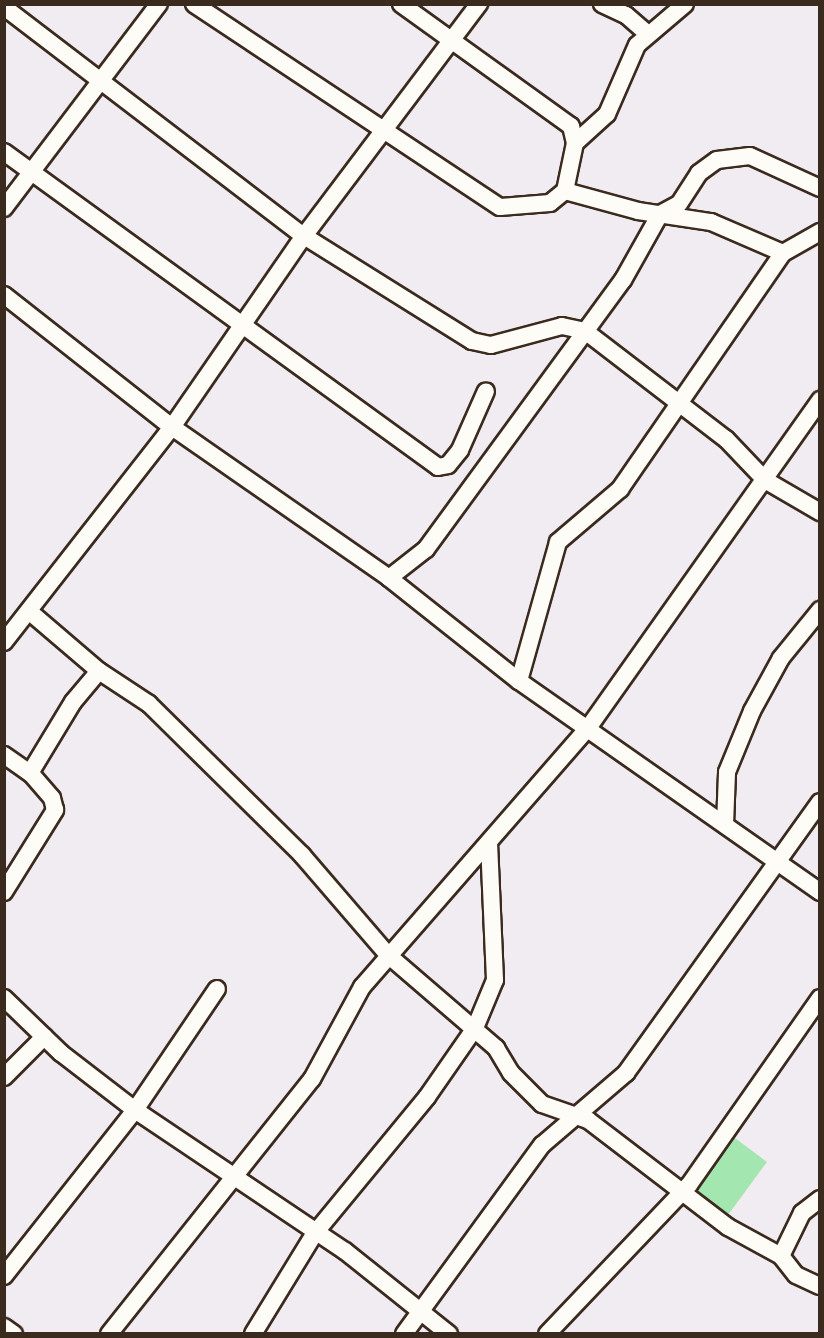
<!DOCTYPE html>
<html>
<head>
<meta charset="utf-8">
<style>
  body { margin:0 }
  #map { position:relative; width:824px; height:1338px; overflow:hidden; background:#f1ecf1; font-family:"Playpen Sans",sans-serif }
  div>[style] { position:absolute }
  .green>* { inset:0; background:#a4e6af }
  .roads { filter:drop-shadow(2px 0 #3b2a1e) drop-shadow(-2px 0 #3b2a1e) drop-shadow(0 2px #3b2a1e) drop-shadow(0 -2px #3b2a1e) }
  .minor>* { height:16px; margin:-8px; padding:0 8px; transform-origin:8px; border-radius:8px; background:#fdfcf7 }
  span { translate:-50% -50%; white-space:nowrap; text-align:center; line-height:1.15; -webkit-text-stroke:4.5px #fdfcf7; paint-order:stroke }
  .frame { position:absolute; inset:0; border:6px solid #3b2a1e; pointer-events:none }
</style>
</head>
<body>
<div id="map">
  <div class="green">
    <i style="clip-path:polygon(735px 1138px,767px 1162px,728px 1215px,696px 1190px)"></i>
  </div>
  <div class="roads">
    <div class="minor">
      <i style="left:194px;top:4px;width:367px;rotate:33.6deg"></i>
      <i style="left:500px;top:207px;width:50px;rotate:-4.6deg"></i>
      <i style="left:550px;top:203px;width:19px;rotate:-39deg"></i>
      <i style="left:565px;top:191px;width:76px;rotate:15.3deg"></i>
      <i style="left:638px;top:211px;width:74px;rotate:8.6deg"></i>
      <i style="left:711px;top:222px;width:78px;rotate:23.3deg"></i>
      <i style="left:783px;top:253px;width:43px;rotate:-29.6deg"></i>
      <i style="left:401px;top:4px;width:209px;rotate:35.7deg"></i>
      <i style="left:571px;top:126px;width:17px;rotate:77deg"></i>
      <i style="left:575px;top:143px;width:49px;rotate:101.8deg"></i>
      <i style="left:602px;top:4px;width:26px;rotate:25deg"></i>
      <i style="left:626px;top:15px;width:28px;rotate:41deg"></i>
      <i style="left:4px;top:7px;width:377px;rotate:37.4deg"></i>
      <i style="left:304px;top:236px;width:198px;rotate:32deg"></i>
      <i style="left:472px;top:341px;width:19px;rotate:12deg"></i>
      <i style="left:491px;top:345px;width:73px;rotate:-15deg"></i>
      <i style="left:562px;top:326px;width:24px;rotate:12deg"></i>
      <i style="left:585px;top:331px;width:178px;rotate:37.5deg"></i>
      <i style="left:726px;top:439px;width:57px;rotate:46.4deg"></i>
      <i style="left:765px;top:480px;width:64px;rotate:30.2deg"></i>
      <i style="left:575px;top:143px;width:43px;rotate:-42.2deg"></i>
      <i style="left:607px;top:114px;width:75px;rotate:-66.5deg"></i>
      <i style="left:637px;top:45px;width:63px;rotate:-40.5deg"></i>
      <i style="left:4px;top:152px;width:536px;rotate:35.97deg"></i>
      <i style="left:438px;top:467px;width:10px;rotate:-11deg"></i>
      <i style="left:448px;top:465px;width:19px;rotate:-51deg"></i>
      <i style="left:460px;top:450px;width:64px;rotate:-66.2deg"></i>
      <i style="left:4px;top:208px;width:256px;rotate:-52.8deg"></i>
      <i style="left:4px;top:295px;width:214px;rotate:38.2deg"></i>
      <i style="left:172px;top:427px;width:264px;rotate:34.8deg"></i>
      <i style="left:389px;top:578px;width:166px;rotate:38.4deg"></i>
      <i style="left:519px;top:681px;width:368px;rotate:35deg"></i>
      <i style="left:389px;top:578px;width:47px;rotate:-38.1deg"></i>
      <i style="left:426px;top:549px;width:333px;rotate:-53.8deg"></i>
      <i style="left:623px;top:280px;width:76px;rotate:-60.7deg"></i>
      <i style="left:660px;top:214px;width:21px;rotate:-28deg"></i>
      <i style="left:679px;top:204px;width:37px;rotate:-57deg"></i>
      <i style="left:699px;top:173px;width:22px;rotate:-36deg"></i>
      <i style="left:717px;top:160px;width:33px;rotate:-7deg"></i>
      <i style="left:750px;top:156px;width:77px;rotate:24.6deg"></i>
      <i style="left:4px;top:642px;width:273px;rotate:-52deg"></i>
      <i style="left:172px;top:427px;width:232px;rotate:-55.4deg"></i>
      <i style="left:304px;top:236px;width:291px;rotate:-53deg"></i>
      <i style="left:99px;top:671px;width:60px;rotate:33.4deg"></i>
      <i style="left:149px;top:704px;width:215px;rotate:44.6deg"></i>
      <i style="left:302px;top:855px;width:132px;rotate:49.3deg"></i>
      <i style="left:388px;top:955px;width:143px;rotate:40.7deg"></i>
      <i style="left:496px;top:1048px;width:29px;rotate:59deg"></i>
      <i style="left:511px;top:1073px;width:44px;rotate:45deg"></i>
      <i style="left:542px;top:1104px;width:49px;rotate:19.2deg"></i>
      <i style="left:588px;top:1120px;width:176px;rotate:37.4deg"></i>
      <i style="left:728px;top:1227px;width:60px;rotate:28.7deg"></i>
      <i style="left:519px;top:681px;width:144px;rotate:-74.3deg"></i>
      <i style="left:558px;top:542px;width:82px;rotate:-40.5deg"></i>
      <i style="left:620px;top:489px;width:287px;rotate:-55.4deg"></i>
      <i style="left:4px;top:755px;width:32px;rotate:35deg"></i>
      <i style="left:725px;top:825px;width:53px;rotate:-87.8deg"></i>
      <i style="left:727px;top:772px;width:66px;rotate:-67.7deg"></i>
      <i style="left:752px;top:711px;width:60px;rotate:-61.3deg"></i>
      <i style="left:781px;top:658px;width:62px;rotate:-50.9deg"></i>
      <i style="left:4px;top:892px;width:97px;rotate:-58.1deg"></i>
      <i style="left:55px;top:810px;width:12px;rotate:-104deg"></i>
      <i style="left:52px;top:798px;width:33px;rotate:-131deg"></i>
      <i style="left:30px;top:773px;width:83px;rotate:-58.8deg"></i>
      <i style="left:73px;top:702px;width:40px;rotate:-50deg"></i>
      <i style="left:99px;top:671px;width:91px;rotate:-139.5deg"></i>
      <i style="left:4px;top:998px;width:79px;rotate:44deg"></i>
      <i style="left:61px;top:1053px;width:93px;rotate:37.6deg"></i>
      <i style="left:135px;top:1110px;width:253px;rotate:33.9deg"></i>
      <i style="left:345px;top:1251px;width:133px;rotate:38.6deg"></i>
      <i style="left:4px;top:1077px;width:57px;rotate:-45deg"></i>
      <i style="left:820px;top:1199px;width:23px;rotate:142deg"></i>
      <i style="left:802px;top:1213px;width:48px;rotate:116deg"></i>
      <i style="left:781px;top:1256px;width:24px;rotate:52deg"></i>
      <i style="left:796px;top:1275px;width:26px;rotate:25deg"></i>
      <i style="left:4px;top:1276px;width:211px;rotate:-51.7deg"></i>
      <i style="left:135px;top:1110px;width:146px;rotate:-55.9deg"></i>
      <i style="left:4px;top:1327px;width:12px;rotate:35deg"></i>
      <i style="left:109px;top:1334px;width:326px;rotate:-51.5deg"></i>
      <i style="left:312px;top:1079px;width:105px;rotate:-61.5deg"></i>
      <i style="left:362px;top:987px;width:344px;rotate:-48.9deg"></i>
      <i style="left:588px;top:728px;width:402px;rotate:-54.7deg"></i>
      <i style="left:253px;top:1334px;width:119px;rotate:-58.5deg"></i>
      <i style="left:315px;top:1233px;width:176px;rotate:-50.5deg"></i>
      <i style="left:427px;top:1097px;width:84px;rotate:-55.2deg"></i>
      <i style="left:475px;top:1028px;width:52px;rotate:-67.4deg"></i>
      <i style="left:495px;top:980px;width:138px;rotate:-92.5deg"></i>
      <i style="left:404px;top:1334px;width:234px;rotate:-53.9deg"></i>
      <i style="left:542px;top:1145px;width:111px;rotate:-40.6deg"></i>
      <i style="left:626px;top:1073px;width:333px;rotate:-54.4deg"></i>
      <i style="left:547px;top:1334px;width:206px;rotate:-46.4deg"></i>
      <i style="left:689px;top:1185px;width:228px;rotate:-55deg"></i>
    </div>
  </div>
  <div class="frame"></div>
</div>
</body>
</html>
